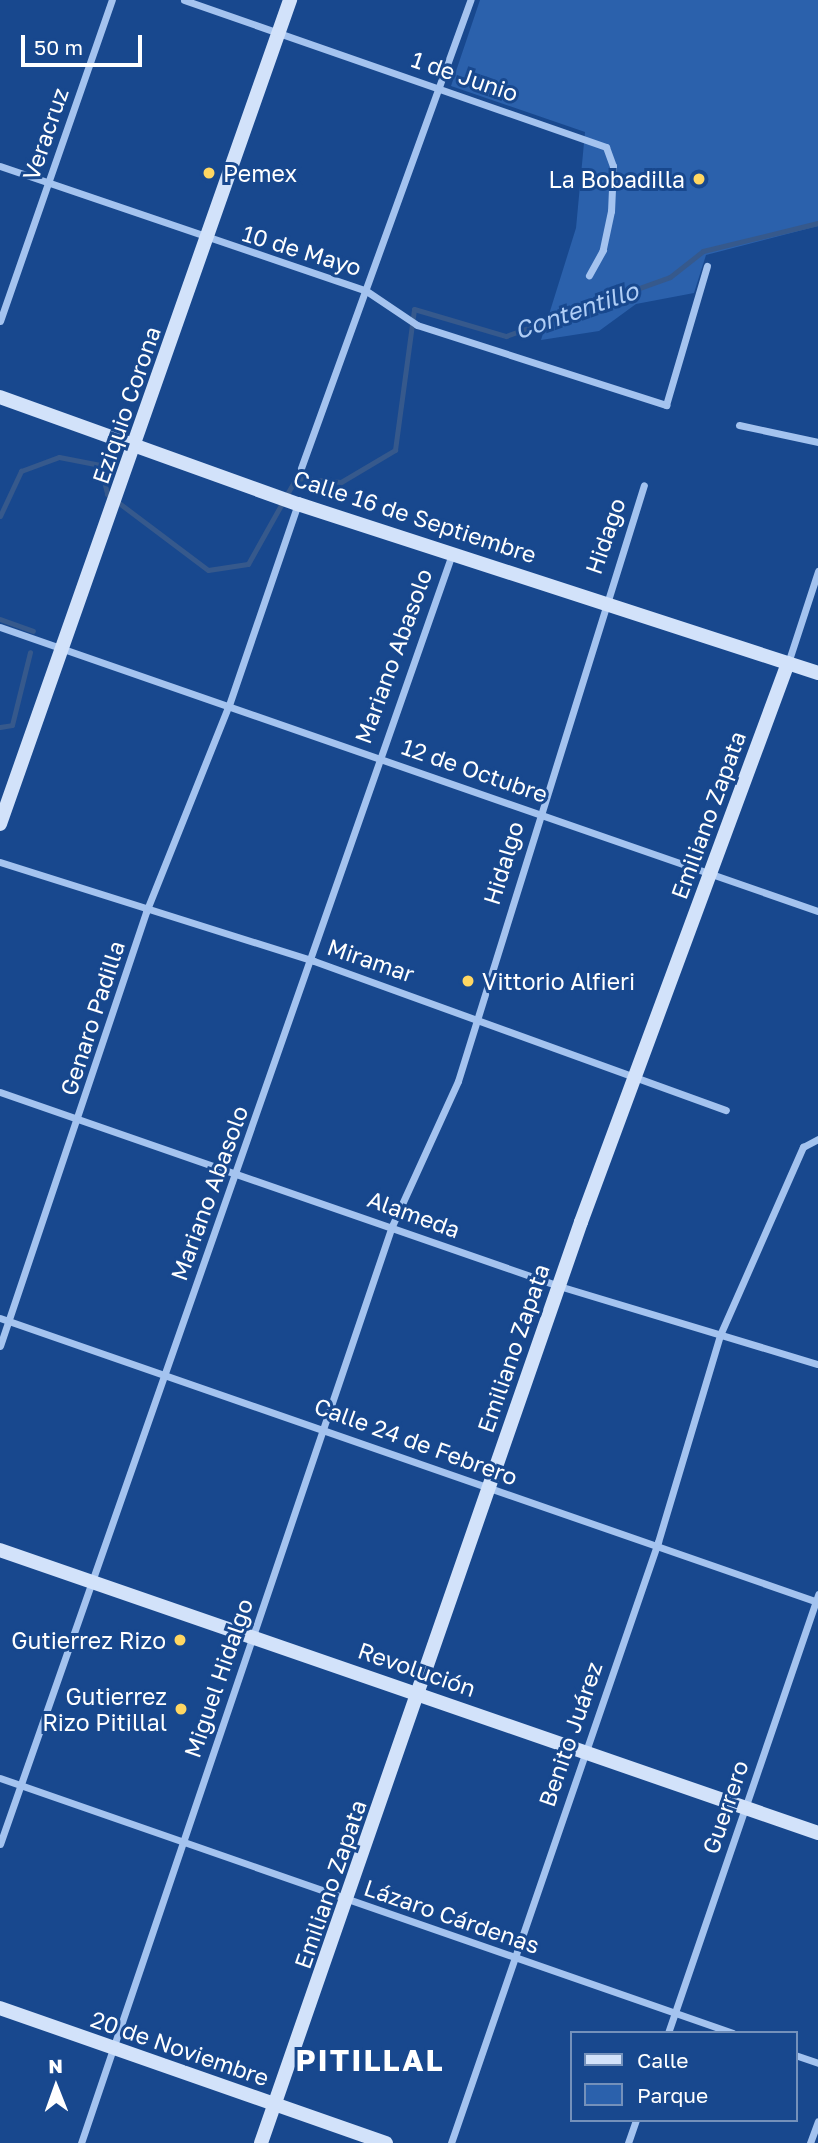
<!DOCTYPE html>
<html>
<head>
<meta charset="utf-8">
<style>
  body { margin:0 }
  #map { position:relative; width:818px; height:2143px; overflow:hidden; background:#18488e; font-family:"Golos Text",sans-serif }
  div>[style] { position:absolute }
  .green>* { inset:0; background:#2b61ac }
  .stream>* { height:5px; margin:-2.5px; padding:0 2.5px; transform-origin:2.5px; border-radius:2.5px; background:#36598c }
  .street>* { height:7px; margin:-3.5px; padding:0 3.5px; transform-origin:3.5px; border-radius:3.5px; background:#a4c3ef }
  .secondary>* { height:14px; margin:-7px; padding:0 7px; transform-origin:7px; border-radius:7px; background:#d2e2fa }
  .dots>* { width:19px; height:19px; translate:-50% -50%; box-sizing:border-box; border:4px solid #18488e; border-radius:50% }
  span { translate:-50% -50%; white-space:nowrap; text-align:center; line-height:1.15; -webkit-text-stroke:6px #18488e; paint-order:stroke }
  .street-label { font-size:23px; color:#fff }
  .poi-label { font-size:23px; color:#fff }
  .left { translate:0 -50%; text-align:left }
  .right { translate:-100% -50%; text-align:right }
  .water-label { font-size:24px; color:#b0cef6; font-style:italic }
  .district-label { font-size:30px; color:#fff; font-weight:700; letter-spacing:2px }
  .legend { position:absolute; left:570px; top:2031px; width:228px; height:91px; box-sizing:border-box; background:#18488e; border:2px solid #7491bb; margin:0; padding:9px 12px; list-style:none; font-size:21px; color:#fff }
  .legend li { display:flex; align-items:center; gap:14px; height:35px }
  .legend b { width:35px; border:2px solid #7491bb }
  .north { position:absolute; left:21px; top:2052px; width:70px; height:70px; -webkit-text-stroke:5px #18488e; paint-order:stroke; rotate:359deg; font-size:19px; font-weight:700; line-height:28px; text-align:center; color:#fff }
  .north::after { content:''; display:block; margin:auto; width:24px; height:32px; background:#fff; clip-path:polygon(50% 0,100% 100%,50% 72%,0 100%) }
  .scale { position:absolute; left:21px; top:35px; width:121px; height:32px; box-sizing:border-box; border:4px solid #fff; border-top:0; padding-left:9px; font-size:21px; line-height:24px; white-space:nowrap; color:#fff; -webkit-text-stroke:5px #18488e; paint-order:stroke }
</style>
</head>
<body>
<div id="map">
  <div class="green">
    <i style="clip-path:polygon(480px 0,818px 0,818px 226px,706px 255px,694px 293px,636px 304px,599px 331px,541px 340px,576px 228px,585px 132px,451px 86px)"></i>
  </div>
  <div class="stream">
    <i style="left:0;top:516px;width:50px;rotate:-65deg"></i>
    <i style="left:21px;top:471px;width:40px;rotate:-20.2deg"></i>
    <i style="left:59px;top:457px;width:42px;rotate:11deg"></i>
    <i style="left:100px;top:465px;width:30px;rotate:76deg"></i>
    <i style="left:107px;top:494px;width:126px;rotate:37deg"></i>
    <i style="left:208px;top:570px;width:40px;rotate:-8.5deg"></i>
    <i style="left:248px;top:564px;width:98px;rotate:-60.8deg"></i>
    <i style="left:296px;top:478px;width:45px;rotate:5.1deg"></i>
    <i style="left:341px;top:482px;width:63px;rotate:-30.7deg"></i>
    <i style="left:395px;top:450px;width:142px;rotate:-82.3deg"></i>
    <i style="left:414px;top:309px;width:96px;rotate:16.4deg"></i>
    <i style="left:506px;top:336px;width:174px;rotate:-19.8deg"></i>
    <i style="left:670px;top:277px;width:42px;rotate:-38.2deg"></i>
    <i style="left:703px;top:251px;width:118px;rotate:-13.7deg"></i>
    <i style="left:0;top:619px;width:35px;rotate:20deg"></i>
    <i style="left:0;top:727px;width:12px;rotate:-9deg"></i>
    <i style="left:12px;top:725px;width:75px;rotate:-76.1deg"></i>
  </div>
  <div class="street">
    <i style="left:184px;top:0;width:447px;rotate:19.2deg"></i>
    <i style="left:606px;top:147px;width:20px;rotate:70deg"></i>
    <i style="left:613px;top:166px;width:45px;rotate:92.5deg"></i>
    <i style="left:611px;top:211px;width:40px;rotate:102deg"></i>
    <i style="left:603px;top:250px;width:29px;rotate:119deg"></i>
    <i style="left:0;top:166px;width:385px;rotate:18.8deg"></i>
    <i style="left:365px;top:290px;width:63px;rotate:33.9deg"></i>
    <i style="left:417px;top:325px;width:262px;rotate:17.8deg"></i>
    <i style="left:666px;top:405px;width:145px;rotate:-73.6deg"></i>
    <i style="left:0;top:321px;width:340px;rotate:-70.8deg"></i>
    <i style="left:739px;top:425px;width:81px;rotate:12.1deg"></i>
    <i style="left:301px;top:468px;width:498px;rotate:-70.1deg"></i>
    <i style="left:0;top:627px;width:866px;rotate:19.15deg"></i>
    <i style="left:788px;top:663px;width:97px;rotate:-71.9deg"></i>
    <i style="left:0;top:862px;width:329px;rotate:17.5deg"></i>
    <i style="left:314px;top:961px;width:438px;rotate:19.9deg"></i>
    <i style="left:0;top:1092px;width:592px;rotate:19.14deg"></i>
    <i style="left:559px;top:1286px;width:270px;rotate:16.8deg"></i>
    <i style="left:0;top:1318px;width:866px;rotate:19.15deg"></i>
    <i style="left:0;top:1346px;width:458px;rotate:-71.4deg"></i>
    <i style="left:146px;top:912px;width:223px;rotate:-68.2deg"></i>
    <i style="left:229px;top:705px;width:213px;rotate:-71.1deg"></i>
    <i style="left:0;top:1778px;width:776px;rotate:19.18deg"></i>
    <i style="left:0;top:1844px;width:1367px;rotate:-70.69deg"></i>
    <i style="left:668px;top:2033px;width:464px;rotate:-71.1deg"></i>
    <i style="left:795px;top:2055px;width:24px;rotate:19deg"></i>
    <i style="left:81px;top:2143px;width:968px;rotate:-71.27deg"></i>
    <i style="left:392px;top:1226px;width:159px;rotate:-65.5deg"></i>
    <i style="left:458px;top:1081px;width:624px;rotate:-72.67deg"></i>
    <i style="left:451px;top:2143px;width:636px;rotate:-70.99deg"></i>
    <i style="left:658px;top:1542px;width:216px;rotate:-73.3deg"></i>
    <i style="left:720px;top:1335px;width:206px;rotate:-66.2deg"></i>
    <i style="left:803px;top:1147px;width:17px;rotate:-28deg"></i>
    <i style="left:628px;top:2143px;width:24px;rotate:-71deg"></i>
    <i style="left:810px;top:2143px;width:23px;rotate:-70deg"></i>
  </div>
  <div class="secondary">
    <i style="left:0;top:397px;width:317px;rotate:19.8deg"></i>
    <i style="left:298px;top:504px;width:547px;rotate:18deg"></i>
    <i style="left:0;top:824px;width:874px;rotate:-70.61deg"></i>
    <i style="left:0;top:1550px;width:866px;rotate:19.08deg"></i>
    <i style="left:0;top:2008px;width:409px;rotate:19.3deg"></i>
    <i style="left:261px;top:2143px;width:975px;rotate:-70.84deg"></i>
    <i style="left:581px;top:1222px;width:596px;rotate:-69.68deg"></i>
  </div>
  <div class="dots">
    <i style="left:209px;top:173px;background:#ffd762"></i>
    <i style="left:699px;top:179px;background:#ffd762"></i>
    <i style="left:468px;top:981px;background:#ffd762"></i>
    <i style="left:180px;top:1640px;background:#ffd762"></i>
    <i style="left:181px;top:1709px;background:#ffd762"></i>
  </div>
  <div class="street-label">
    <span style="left:465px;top:76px;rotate:19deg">1 de Junio</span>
    <span style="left:45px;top:134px;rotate:-71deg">Veracruz</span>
    <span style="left:302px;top:250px;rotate:17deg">10 de Mayo</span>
    <span style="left:126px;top:405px;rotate:-71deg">Eziquio Corona</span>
    <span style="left:415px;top:516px;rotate:18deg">Calle 16 de Septiembre</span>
    <span style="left:605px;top:536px;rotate:-71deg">Hidago</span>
    <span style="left:393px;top:656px;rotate:-70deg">Mariano Abasolo</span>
    <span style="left:475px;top:770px;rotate:19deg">12 de Octubre</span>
    <span style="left:708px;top:815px;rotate:-70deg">Emiliano Zapata</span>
    <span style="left:503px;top:863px;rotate:-73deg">Hidalgo</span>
    <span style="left:371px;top:960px;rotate:19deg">Miramar</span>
    <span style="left:92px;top:1018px;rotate:-72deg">Genaro Padilla</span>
    <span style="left:209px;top:1193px;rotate:-70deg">Mariano Abasolo</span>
    <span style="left:414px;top:1214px;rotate:20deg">Alameda</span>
    <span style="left:513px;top:1348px;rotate:-71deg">Emiliano Zapata</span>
    <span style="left:416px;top:1441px;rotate:20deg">Calle 24 de Febrero</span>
    <span style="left:417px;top:1669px;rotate:19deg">Revolución</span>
    <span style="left:218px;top:1678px;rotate:-71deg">Miguel Hidalgo</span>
    <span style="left:570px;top:1734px;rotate:-71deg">Benito Juárez</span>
    <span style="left:725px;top:1807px;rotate:-71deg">Guerrero</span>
    <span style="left:330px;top:1884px;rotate:-71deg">Emiliano Zapata</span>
    <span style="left:452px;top:1916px;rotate:19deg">Lázaro Cárdenas</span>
    <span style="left:180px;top:2048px;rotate:19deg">20 de Noviembre</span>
  </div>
  <div class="poi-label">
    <span class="left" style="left:223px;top:173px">Pemex</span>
    <span class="right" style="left:685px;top:179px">La Bobadilla</span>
    <span class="left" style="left:482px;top:981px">Vittorio Alfieri</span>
    <span class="right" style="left:166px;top:1640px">Gutierrez Rizo</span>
    <span class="right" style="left:167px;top:1709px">Gutierrez<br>Rizo Pitillal</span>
  </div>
  <div class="water-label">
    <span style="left:576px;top:310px;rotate:-19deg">Contentillo</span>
  </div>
  <div class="district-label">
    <span style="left:370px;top:2060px">PITILLAL</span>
  </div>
  <ul class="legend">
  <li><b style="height:9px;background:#d2e2fa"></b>Calle</li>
  <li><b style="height:19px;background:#2b61ac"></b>Parque</li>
  </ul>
  <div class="north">N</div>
  <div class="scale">50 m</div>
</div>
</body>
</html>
